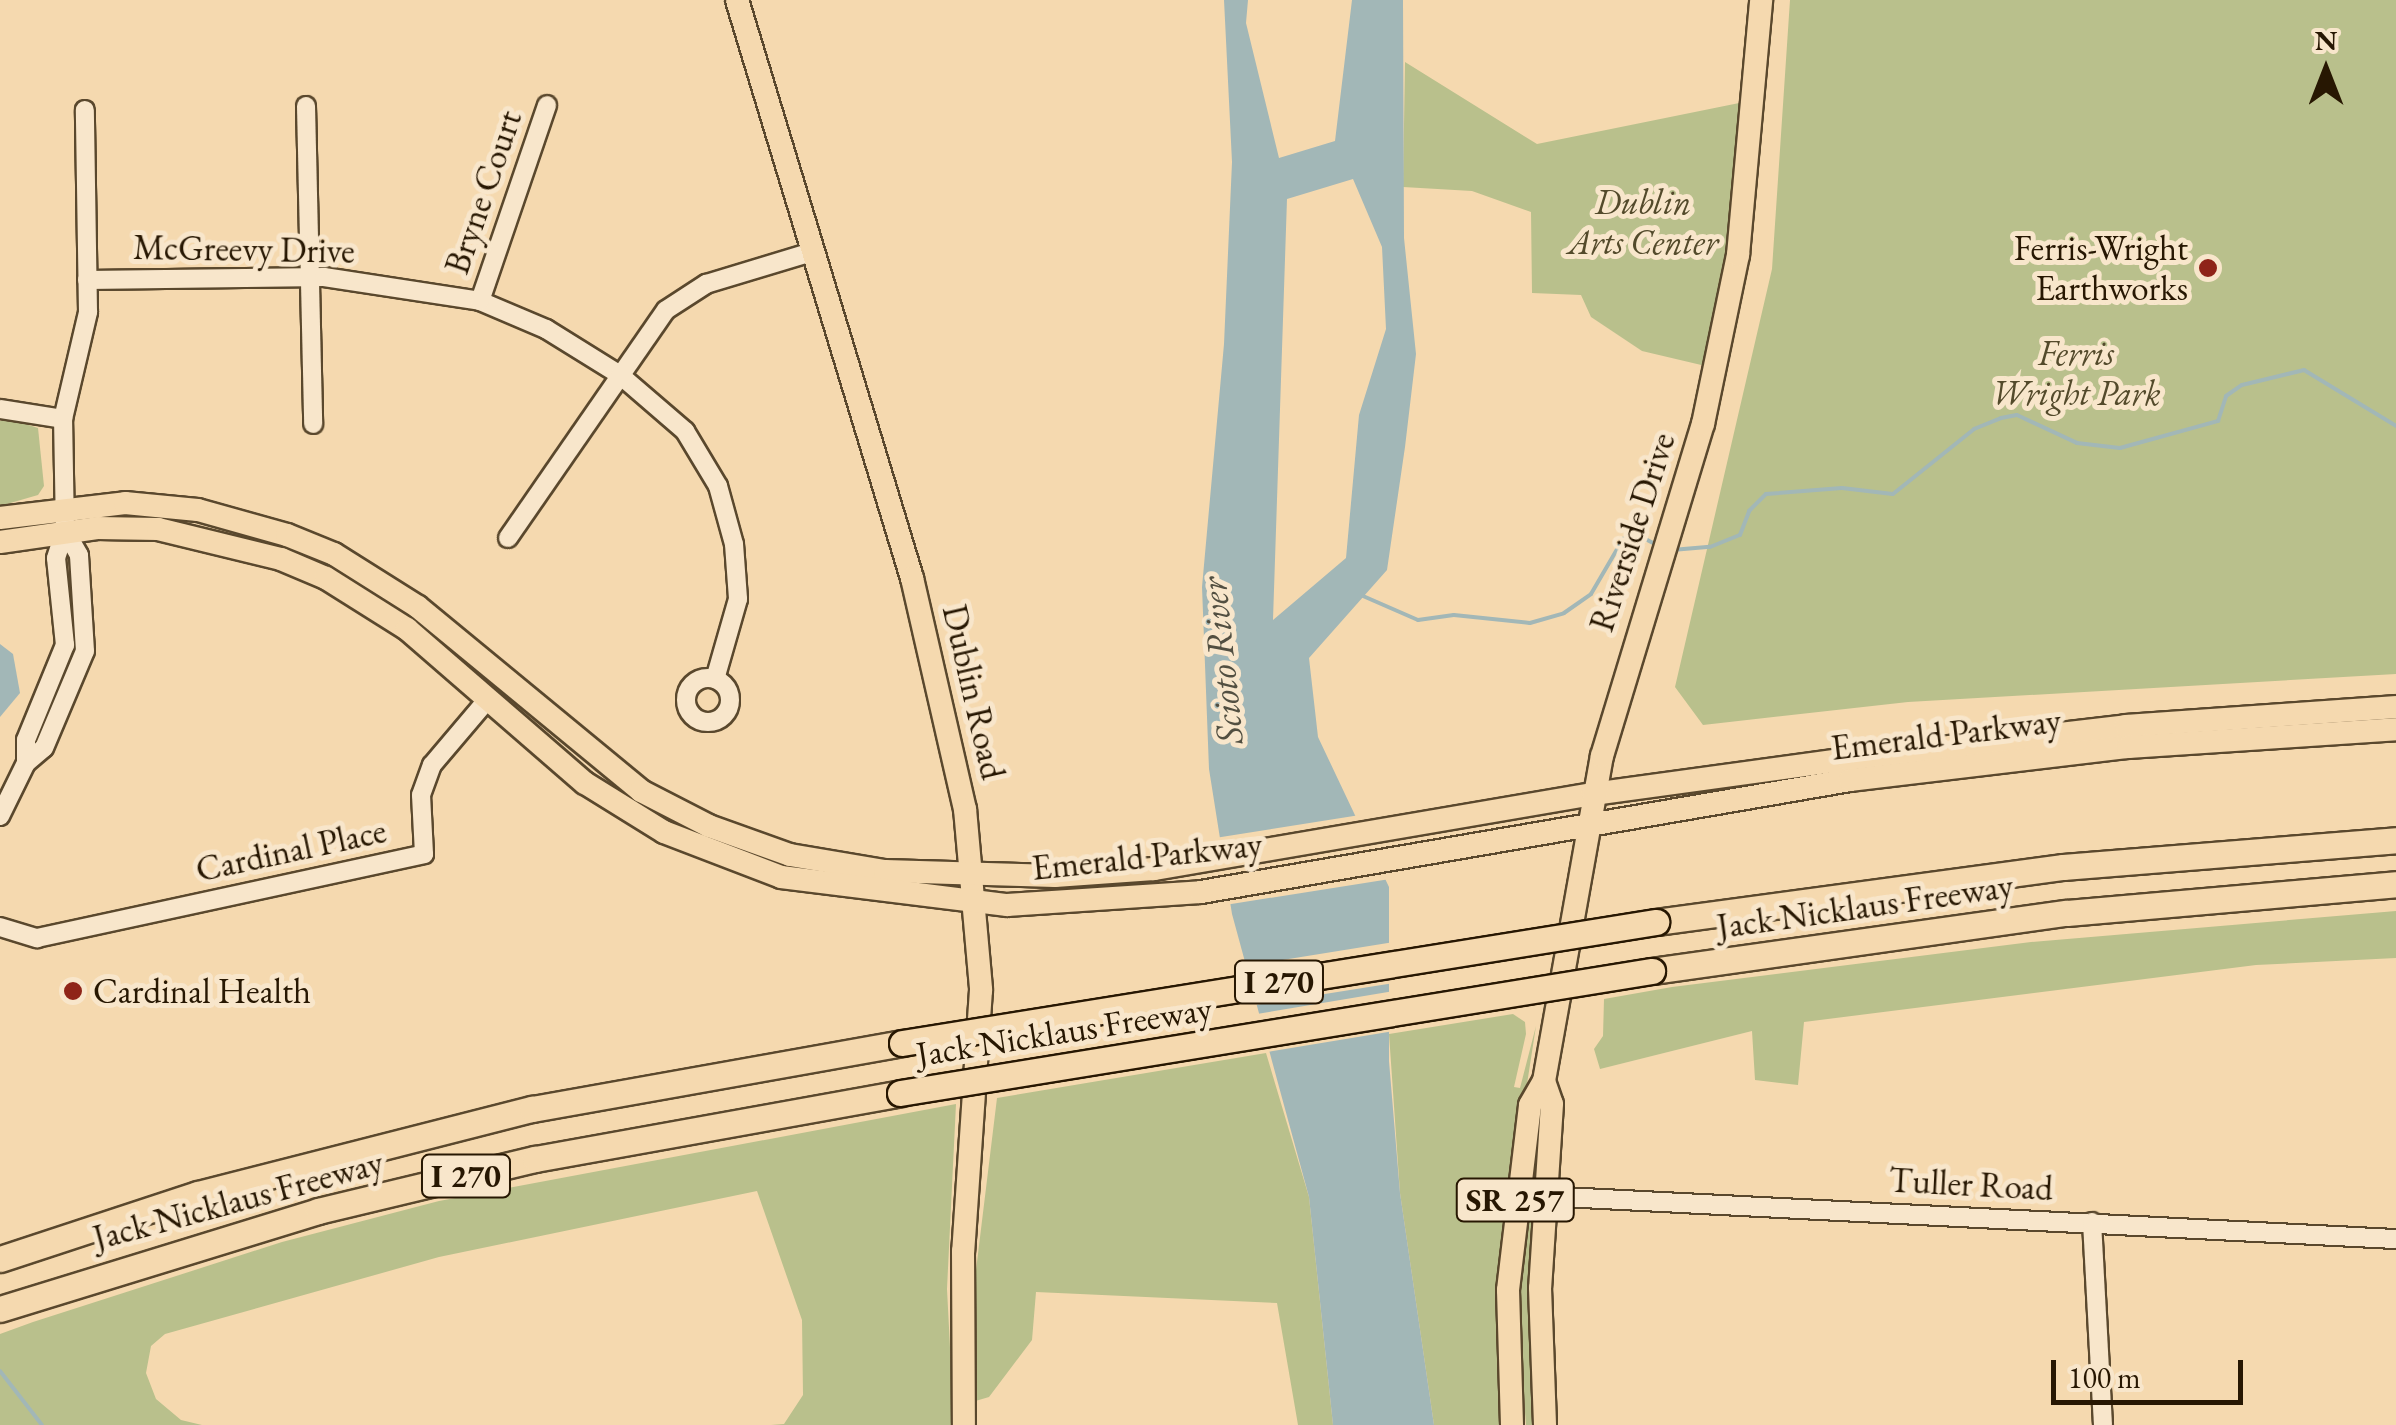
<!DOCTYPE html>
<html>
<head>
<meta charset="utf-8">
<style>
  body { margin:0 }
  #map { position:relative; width:2396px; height:1425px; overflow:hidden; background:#f5d9af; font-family:"EB Garamond",serif }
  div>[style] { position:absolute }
  .green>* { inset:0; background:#b9c08c }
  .water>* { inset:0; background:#a2b7b7 }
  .pier>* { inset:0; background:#f5d9af }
  .stream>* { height:4px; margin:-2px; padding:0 2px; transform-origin:2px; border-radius:2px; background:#a2b7b7 }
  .roads { filter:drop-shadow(2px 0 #5a482d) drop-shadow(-2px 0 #5a482d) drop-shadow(0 2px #5a482d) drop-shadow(0 -2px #5a482d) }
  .minor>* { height:18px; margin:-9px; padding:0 9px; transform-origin:9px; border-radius:9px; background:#f8e6cb }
  .minor>.ring { margin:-9px; padding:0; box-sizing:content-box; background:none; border:18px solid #f8e6cb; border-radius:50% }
  .major>* { height:22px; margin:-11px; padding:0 11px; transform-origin:11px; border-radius:11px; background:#f5d9af }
  .highway>* { height:25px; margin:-12.5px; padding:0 12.5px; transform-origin:12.5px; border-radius:12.5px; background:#f5d9af }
  .bridges { filter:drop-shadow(2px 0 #271702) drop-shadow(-2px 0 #271702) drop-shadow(0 2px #271702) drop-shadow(0 -2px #271702) }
  .highway-bridge>* { height:25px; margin:-12.5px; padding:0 12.5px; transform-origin:12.5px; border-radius:12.5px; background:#f5d9af }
  .dots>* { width:28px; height:28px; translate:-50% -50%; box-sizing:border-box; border:5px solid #f8e6cb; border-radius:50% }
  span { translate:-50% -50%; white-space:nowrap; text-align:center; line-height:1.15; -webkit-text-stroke:10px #f8e6cb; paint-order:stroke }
  .shield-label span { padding:2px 8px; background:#f8e6cb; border:2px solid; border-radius:8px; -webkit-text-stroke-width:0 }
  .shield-label { font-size:32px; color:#271702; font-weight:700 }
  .street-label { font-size:35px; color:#271702 }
  .park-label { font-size:35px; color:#534a2b; font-style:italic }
  .poi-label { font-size:35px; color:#271702 }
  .right { translate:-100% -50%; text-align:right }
  .left { translate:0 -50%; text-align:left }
  .water-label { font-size:38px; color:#524f41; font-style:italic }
  .north { position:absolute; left:2276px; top:20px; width:100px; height:100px; -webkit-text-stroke:8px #f8e6cb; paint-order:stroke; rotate:0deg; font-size:28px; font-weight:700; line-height:40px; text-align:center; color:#271702 }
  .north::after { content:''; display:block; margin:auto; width:35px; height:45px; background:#271702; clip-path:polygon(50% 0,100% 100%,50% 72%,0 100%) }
  .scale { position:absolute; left:2051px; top:1360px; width:192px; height:45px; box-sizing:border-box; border:5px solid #271702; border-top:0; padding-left:12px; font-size:30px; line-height:35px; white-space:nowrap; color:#271702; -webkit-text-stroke:8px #f8e6cb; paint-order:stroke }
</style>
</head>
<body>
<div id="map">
  <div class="green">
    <i style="clip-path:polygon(1790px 0,2396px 0,2396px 674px,1908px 702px,1703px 725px,1675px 687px,1772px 269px)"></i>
    <i style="clip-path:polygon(1405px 62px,1537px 144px,1754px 100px,1714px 368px,1642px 351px,1591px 317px,1581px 295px,1532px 293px,1531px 212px,1472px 191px,1403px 187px)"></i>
    <i style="clip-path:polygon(10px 419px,38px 428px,44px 486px,38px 495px,0 506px,0 421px)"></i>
    <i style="clip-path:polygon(2396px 911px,2396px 958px,2256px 965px,1804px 1022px,1798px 1085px,1755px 1080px,1752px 1031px,1600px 1069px,1594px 1049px,1603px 1036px,1604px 999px,1672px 987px,2031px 942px)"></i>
    <i style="clip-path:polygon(1513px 1014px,1525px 1022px,1526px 1034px,1514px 1087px,1520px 1088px,1536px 1026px,1501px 1252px,1505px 1425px,1434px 1425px,1400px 1193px,1389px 1034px)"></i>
    <i style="clip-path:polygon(1266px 1053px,1309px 1197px,1333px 1425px,1298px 1425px,1277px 1303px,1036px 1292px,1032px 1340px,989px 1397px,972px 1402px,976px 1270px,997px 1098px)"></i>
    <i style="clip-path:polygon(956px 1104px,947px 1289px,954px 1425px,771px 1425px,784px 1424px,803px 1395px,802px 1320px,757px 1191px,439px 1257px,165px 1334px,151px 1346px,146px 1373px,156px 1399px,181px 1420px,202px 1425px,0 1425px,0 1334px,33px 1322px,282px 1242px,439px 1201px)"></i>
    <i style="clip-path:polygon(1531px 1195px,1534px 1242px,1538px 1425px,1526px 1425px,1516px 1299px)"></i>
  </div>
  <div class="water">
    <i style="clip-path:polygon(evenodd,1224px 0,1248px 0,1246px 23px,1279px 158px,1335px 141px,1352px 0,1403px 0,1404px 238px,1416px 354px,1405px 447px,1387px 570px,1309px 658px,1318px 737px,1389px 887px,1389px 1061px,1400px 1193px,1434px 1425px,1333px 1425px,1309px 1197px,1232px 914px,1209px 769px,1202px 587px,1224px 344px,1232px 162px,1224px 0,1353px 179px,1382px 247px,1386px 329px,1359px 415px,1346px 558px,1273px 620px,1287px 199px,1353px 179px)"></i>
    <i style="clip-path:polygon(0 644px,13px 654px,20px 693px,0 717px)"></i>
  </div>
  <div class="pier">
    <i style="clip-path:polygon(1360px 815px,1390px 879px,1225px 905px,1215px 838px)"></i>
    <i style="clip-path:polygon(1394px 942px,1394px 983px,1249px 1006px,1239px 967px)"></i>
    <i style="clip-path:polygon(1394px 991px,1394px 1031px,1261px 1053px,1251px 1015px)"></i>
  </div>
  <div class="stream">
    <i style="left:1672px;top:550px;width:38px;rotate:-5deg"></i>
    <i style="left:1710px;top:547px;width:32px;rotate:-22deg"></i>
    <i style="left:1740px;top:535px;width:26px;rotate:-69deg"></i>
    <i style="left:1749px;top:511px;width:24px;rotate:-45deg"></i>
    <i style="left:1766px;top:494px;width:76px;rotate:-4.5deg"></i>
    <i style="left:1842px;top:488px;width:51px;rotate:6.7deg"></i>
    <i style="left:1893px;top:494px;width:104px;rotate:-38.7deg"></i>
    <i style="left:1974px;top:429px;width:29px;rotate:-22deg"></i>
    <i style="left:2001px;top:418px;width:16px;rotate:-11deg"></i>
    <i style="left:2017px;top:415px;width:66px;rotate:25deg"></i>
    <i style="left:2077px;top:443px;width:43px;rotate:6.6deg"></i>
    <i style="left:2120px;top:448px;width:102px;rotate:-15.4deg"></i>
    <i style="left:2218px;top:421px;width:26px;rotate:-72deg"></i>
    <i style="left:2226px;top:396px;width:19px;rotate:-35deg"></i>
    <i style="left:2242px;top:385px;width:64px;rotate:-13.6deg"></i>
    <i style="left:2304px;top:370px;width:108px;rotate:31.3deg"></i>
    <i style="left:1363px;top:596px;width:60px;rotate:23.6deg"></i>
    <i style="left:1418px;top:620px;width:36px;rotate:-8deg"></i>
    <i style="left:1454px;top:615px;width:76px;rotate:6deg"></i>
    <i style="left:1530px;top:623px;width:35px;rotate:-16deg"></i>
    <i style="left:1564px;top:613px;width:33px;rotate:-35deg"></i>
    <i style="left:1591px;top:594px;width:64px;rotate:-59.8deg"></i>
    <i style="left:1623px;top:539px;width:16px;rotate:-15deg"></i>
    <i style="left:1638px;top:535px;width:17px;rotate:28deg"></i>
    <i style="left:0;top:1371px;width:68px;rotate:52.1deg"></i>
  </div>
  <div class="roads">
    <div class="minor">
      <i style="left:306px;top:106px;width:318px;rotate:88.7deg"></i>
      <i style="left:87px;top:280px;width:237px;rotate:-0.7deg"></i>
      <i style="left:324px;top:277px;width:158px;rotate:8.7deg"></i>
      <i style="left:480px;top:301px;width:72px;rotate:23deg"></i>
      <i style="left:546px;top:329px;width:87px;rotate:31.9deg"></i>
      <i style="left:620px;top:375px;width:86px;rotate:40.7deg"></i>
      <i style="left:685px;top:431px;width:64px;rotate:59deg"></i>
      <i style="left:718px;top:486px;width:60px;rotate:74.6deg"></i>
      <i style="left:734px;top:544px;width:55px;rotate:85.8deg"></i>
      <i style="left:738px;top:599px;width:83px;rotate:106deg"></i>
      <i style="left:480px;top:301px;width:207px;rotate:-71.1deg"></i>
      <i style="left:0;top:409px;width:64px;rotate:9deg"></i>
      <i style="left:508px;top:538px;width:277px;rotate:-55.3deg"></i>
      <i style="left:666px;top:310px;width:48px;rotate:-33deg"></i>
      <i style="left:706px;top:284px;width:111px;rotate:-16.8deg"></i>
      <i class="ring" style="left:686px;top:678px;width:26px;height:26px"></i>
      <i style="left:26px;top:763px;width:23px;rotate:-90deg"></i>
      <i style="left:26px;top:740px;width:103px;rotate:-67.7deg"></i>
      <i style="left:65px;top:645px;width:87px;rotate:-95.9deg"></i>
      <i style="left:56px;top:558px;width:28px;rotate:-72deg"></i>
      <i style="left:65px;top:531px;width:112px;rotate:-91deg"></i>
      <i style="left:63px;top:419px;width:110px;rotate:-76.8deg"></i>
      <i style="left:88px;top:312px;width:202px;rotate:-90.9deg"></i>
      <i style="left:0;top:816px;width:59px;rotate:-63.9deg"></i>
      <i style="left:26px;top:763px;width:23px;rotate:-40deg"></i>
      <i style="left:44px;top:748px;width:105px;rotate:-67.1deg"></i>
      <i style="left:85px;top:651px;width:96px;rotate:-93.6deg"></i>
      <i style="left:79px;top:555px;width:28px;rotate:-120deg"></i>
      <i style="left:0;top:927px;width:39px;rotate:17deg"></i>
      <i style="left:37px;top:938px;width:396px;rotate:-12.2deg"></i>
      <i style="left:424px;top:854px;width:59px;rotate:-92.9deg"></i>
      <i style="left:421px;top:795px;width:32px;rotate:-70deg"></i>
      <i style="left:432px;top:765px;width:87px;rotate:-49.7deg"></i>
      <i style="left:1543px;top:1196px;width:854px;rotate:2.89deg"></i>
      <i style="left:2092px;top:1222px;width:203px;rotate:86.9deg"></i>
    </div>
    <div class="major">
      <i style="left:737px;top:0;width:604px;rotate:73.16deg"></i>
      <i style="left:912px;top:578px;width:237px;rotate:77.1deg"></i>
      <i style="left:965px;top:809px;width:182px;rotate:84.9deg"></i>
      <i style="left:981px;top:990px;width:262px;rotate:93.9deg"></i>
      <i style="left:963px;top:1251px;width:174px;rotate:89.7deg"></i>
      <i style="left:0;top:518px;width:126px;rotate:-6.8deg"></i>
      <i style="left:125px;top:503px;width:73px;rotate:5.5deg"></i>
      <i style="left:198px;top:510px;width:92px;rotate:15.7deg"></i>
      <i style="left:287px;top:535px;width:51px;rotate:22deg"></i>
      <i style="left:334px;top:554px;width:99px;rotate:32.2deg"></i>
      <i style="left:418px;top:607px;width:289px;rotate:39.5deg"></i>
      <i style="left:641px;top:791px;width:76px;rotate:27.2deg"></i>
      <i style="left:709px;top:826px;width:86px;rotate:19.7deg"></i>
      <i style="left:790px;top:855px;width:96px;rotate:9.6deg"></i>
      <i style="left:885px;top:871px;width:170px;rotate:1.7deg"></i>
      <i style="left:1055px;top:876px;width:99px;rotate:-4deg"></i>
      <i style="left:1154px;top:869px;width:445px;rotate:-9.7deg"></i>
      <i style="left:1593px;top:794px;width:256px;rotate:-7.8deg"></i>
      <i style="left:1847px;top:759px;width:281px;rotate:-6.7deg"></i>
      <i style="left:2126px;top:726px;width:271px;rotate:-4deg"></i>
      <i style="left:0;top:542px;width:98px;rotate:-8.2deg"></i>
      <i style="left:97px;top:528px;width:61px;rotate:0.9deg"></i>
      <i style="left:158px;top:529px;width:127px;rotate:13.7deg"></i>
      <i style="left:281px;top:559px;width:49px;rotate:22.9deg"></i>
      <i style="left:326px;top:578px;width:96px;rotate:32.2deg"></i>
      <i style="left:407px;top:629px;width:235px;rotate:40.9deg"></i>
      <i style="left:585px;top:783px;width:93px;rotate:31.8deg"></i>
      <i style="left:664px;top:832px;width:125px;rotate:21deg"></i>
      <i style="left:781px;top:877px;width:228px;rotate:7.1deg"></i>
      <i style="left:1007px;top:905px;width:194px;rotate:-3.8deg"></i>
      <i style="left:1201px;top:892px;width:659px;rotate:-9.79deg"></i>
      <i style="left:1850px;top:780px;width:280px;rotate:-6.8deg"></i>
      <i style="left:2128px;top:747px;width:269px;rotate:-3.8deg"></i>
      <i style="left:1544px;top:1081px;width:24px;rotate:71deg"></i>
      <i style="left:1552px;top:1104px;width:184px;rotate:93.7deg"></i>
      <i style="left:1540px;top:1288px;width:137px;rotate:87.9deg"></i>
      <i style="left:1512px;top:1425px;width:135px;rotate:-91.7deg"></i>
      <i style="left:1508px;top:1290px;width:186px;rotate:-83.2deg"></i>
      <i style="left:1530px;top:1105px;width:28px;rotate:-60deg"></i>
      <i style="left:1544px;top:1081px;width:330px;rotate:-79.9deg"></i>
      <i style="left:1602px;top:756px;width:347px;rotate:-73.1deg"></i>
      <i style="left:1703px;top:424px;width:173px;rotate:-78.3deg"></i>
      <i style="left:1738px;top:255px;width:256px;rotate:-84.8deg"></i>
    </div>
    <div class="highway">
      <i style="left:1656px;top:922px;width:411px;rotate:-7.7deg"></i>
      <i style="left:2063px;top:867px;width:334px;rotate:-4.6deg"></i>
      <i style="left:1652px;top:971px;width:419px;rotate:-8deg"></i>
      <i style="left:2067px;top:913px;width:330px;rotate:-5deg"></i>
      <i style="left:0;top:1259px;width:208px;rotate:-18.2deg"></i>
      <i style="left:198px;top:1194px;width:345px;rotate:-14.3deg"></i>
      <i style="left:532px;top:1109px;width:376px;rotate:-10.1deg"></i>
      <i style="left:0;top:1309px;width:333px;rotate:-17.1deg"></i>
      <i style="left:318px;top:1211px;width:223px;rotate:-13.5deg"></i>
      <i style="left:535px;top:1159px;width:371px;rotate:-10.2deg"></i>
    </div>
  </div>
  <div class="bridges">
    <div class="highway-bridge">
      <i style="left:902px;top:1043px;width:764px;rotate:-9.12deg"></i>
      <i style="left:900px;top:1093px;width:762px;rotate:-9.22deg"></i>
    </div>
  </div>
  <div class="dots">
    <i style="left:2208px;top:268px;background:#8f2418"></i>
    <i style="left:73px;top:991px;background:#8f2418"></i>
  </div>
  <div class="shield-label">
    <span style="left:1279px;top:982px">I 270</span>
    <span style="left:466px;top:1176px">I 270</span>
    <span style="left:1515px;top:1200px">SR 257</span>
  </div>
  <div class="street-label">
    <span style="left:483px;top:192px;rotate:-71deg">Bryne Court</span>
    <span style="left:244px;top:249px;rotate:1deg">McGreevy Drive</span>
    <span style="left:1632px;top:532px;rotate:-72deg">Riverside Drive</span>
    <span style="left:974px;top:692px;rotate:77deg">Dublin Road</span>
    <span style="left:1946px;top:734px;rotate:-7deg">Emerald Parkway</span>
    <span style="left:291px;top:850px;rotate:-12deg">Cardinal Place</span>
    <span style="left:1147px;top:856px;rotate:-6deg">Emerald Parkway</span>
    <span style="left:1865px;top:906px;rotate:-8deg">Jack Nicklaus Freeway</span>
    <span style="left:1064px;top:1031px;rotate:-9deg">Jack Nicklaus Freeway</span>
    <span style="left:1971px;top:1184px;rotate:3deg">Tuller Road</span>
    <span style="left:238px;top:1200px;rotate:-15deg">Jack Nicklaus Freeway</span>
  </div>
  <div class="park-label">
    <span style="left:1643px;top:222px">Dublin<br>Arts Center</span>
    <span style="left:2076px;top:373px">Ferris<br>Wright Park</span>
  </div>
  <div class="poi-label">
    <span class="right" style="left:2188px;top:268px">Ferris-Wright<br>Earthworks</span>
    <span class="left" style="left:93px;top:991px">Cardinal Health</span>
  </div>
  <div class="water-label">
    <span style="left:1221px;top:661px;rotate:-96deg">Scioto River</span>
  </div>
  <div class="north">N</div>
  <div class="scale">100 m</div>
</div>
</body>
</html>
